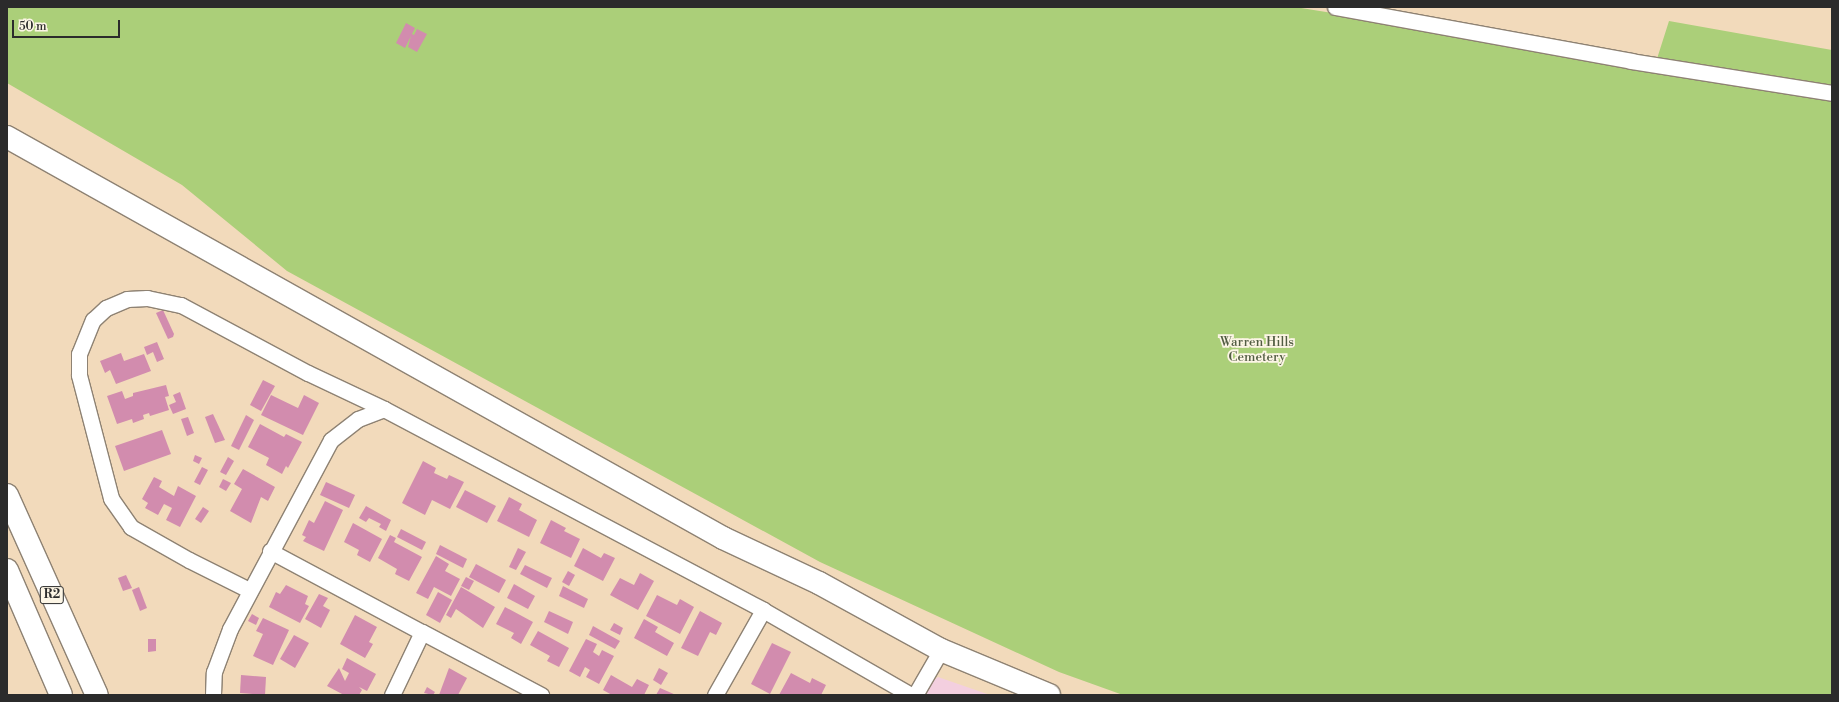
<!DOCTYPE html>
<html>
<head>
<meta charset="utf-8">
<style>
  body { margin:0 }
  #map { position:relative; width:1839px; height:702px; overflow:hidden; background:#f2dabb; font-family:"Libre Bodoni",serif }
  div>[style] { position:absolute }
  .built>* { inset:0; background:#f3cfdf }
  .green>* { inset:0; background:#abcf79 }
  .building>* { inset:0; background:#d28cae }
  .roads { filter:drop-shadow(1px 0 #8e8273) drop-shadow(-1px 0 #8e8273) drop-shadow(0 1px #8e8273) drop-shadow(0 -1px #8e8273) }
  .street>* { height:15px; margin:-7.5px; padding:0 7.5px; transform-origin:7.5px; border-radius:7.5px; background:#fff }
  .secondary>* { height:22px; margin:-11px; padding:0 11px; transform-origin:11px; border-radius:11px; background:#fff }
  .highway>* { height:22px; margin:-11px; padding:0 11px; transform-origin:11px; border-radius:11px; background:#fff }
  span { translate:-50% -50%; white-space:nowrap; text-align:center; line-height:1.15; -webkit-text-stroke:3.5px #fcf5e5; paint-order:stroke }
  .shield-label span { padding:1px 3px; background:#fcf5e5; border:1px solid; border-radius:3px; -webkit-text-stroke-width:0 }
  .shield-label { font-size:12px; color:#2b2b2b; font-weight:700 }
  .park-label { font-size:13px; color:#515c42 }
  .frame { position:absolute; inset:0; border:8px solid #2b2b2b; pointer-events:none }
  .scale { position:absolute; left:12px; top:20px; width:108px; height:18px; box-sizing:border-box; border:2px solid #2b2b2b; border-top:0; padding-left:5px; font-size:12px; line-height:14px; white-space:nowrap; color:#2b2b2b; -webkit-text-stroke:3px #fcf5e5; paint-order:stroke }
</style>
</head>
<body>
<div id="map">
  <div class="built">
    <i style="clip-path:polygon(938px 677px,990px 695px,916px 695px)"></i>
  </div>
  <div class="green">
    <i style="clip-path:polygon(7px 7px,1295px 7px,1655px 65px,1669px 21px,1832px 50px,1832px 695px,1123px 695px,1059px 672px,820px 562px,287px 271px,182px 185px,7px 83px)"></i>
  </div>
  <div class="building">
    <i style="clip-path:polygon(406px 23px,415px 28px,412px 34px,414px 35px,417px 29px,427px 34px,417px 52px,408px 47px,411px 36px,405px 48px,396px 43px)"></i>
    <i style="clip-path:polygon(163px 310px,174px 334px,173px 337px,168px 339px,156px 313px)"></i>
    <i style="clip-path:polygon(157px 342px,164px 359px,157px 362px,153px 352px,147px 355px,144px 347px)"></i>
    <i style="clip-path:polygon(121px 353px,124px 361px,144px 354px,151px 371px,116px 384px,110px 370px,105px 373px,100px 361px)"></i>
    <i style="clip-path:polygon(263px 380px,275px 386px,261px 411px,250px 405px)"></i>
    <i style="clip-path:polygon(166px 385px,169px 396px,165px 397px,169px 410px,150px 416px,149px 413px,143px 415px,144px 419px,133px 423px,132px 419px,117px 424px,107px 396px,122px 391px,125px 399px,133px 396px,133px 393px)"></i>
    <i style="clip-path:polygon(180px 392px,186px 409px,173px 414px,169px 405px,176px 402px,173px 395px)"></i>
    <i style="clip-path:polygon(271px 395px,298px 408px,304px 395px,319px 403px,303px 435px,261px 415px)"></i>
    <i style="clip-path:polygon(213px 414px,225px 440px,215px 443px,205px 417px)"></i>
    <i style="clip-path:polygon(246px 415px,254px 420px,239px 450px,231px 446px)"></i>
    <i style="clip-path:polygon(188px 417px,194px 433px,187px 436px,181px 419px)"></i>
    <i style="clip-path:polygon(260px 424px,284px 437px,286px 434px,302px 442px,288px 468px,286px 466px,282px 474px,266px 465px,269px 458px,248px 447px)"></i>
    <i style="clip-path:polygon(162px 430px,171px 454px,124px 471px,115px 446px)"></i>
    <i style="clip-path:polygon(195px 455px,202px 458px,199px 464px,193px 461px)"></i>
    <i style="clip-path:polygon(228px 457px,234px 461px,226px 475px,220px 472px)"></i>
    <i style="clip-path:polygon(423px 461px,436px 468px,434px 473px,447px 479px,449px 475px,464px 482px,450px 509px,432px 500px,425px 515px,402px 503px)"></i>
    <i style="clip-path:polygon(202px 467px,208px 470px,200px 485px,194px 482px)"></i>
    <i style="clip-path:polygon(243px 469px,275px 487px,268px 501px,261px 497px,251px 523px,230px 511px,242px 489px,234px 484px)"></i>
    <i style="clip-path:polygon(154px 477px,162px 481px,159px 487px,174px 496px,178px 486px,196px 496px,180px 527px,166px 520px,172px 508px,164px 504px,158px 515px,145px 508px,148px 503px,142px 499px)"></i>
    <i style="clip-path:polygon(223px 479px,231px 483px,226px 491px,219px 487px)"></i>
    <i style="clip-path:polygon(326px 482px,355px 495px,349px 508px,320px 495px)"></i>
    <i style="clip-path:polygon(465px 490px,496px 506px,487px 523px,456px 507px)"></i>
    <i style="clip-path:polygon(509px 497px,522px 504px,519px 510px,537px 520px,529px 537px,497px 521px)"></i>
    <i style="clip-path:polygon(325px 501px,343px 510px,324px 551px,303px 541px,306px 537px,302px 535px,309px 520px,314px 523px)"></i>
    <i style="clip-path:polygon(366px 506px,391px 520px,386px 531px,379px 527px,381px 524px,369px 518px,366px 522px,359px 518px)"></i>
    <i style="clip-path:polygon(203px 507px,209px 511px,201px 523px,195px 519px)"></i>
    <i style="clip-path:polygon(551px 520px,566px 528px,564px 531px,580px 539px,571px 558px,540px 543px)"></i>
    <i style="clip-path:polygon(353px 523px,382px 539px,370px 562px,357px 555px,359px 550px,344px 542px)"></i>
    <i style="clip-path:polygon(401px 529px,426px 542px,422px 550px,397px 537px)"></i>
    <i style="clip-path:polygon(390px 535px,396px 538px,394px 542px,422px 557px,409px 581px,395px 574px,397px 569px,378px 558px)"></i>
    <i style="clip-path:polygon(440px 545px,467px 559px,463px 568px,436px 554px)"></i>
    <i style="clip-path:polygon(518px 548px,526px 552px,516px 570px,509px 567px)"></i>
    <i style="clip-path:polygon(583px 548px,601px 558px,604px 553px,615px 558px,603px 581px,574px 566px)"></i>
    <i style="clip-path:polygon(436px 556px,449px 564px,445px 571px,460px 579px,451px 596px,434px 587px,428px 599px,416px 593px)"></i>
    <i style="clip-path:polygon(476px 564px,506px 580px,499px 593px,469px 577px)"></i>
    <i style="clip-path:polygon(525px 565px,552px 578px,547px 588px,520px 574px)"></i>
    <i style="clip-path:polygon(568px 571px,575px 575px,569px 586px,562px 582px)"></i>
    <i style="clip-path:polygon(640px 573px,654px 581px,638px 610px,610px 595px,620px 578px,634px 585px)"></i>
    <i style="clip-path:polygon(126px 575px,132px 588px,123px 591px,118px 578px)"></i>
    <i style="clip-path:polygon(466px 577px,474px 581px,469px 590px,461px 586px)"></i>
    <i style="clip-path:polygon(514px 584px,535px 596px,528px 609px,507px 598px)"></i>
    <i style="clip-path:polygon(286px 585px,308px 596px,305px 604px,309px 606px,300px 623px,269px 607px,276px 592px,280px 594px)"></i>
    <i style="clip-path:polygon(563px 586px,588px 599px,584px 608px,559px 596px)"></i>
    <i style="clip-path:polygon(139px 587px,147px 608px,140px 611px,132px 590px)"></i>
    <i style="clip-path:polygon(461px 587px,495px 607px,483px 628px,456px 609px,451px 618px,446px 615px)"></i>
    <i style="clip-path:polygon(438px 592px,452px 600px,440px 623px,426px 615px)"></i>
    <i style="clip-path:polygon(319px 594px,328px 598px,323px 606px,330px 610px,321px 628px,305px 619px)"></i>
    <i style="clip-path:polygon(657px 595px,677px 605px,680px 599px,694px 607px,680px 634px,646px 616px)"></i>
    <i style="clip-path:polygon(505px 607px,533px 622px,521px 644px,511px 638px,514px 633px,496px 624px)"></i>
    <i style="clip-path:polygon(549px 611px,573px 622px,568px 634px,544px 622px)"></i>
    <i style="clip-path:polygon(700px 611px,722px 623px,716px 635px,710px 632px,698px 656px,681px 648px)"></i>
    <i style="clip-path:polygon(252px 614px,259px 618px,256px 625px,248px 621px)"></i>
    <i style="clip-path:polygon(355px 615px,377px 627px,369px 642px,373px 644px,365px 658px,340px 644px)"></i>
    <i style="clip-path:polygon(263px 618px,289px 630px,273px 665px,253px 656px,263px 634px,256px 631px)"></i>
    <i style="clip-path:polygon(644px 619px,658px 627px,655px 632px,674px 643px,667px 656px,634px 638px)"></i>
    <i style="clip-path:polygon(614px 623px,623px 628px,620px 635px,610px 630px)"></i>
    <i style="clip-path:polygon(593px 626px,620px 641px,615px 649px,589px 635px)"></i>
    <i style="clip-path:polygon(538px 631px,569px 648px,559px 667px,547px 661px,550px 656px,530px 645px)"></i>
    <i style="clip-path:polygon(294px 635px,309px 643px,295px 668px,280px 659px)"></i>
    <i style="clip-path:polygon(148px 639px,156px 639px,156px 651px,148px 652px)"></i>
    <i style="clip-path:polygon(586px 639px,597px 644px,593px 652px,599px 656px,602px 650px,614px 656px,599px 684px,586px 677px,590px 670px,585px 667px,580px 677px,569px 671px)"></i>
    <i style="clip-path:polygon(772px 643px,791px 652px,770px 694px,751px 684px)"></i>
    <i style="clip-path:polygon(347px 658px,376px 674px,367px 691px,359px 687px,362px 690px,359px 695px,344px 695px,327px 686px,339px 668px,345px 681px,349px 673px,342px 669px)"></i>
    <i style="clip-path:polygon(449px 668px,467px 678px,458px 695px,439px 695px)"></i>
    <i style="clip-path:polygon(659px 668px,668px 673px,661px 685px,653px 680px)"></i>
    <i style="clip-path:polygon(791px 673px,810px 683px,812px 678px,826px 685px,821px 695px,779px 695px)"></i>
    <i style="clip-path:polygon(241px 675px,266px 677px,265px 695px,240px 693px)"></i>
    <i style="clip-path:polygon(611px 675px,632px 687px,637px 679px,649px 685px,644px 695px,612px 695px,603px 690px)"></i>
    <i style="clip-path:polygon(427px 687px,435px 692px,433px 695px,424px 693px)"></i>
    <i style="clip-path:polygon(660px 688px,676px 695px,656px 695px)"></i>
  </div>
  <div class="roads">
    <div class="street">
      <i style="left:1335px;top:7px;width:301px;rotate:10.3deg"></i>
      <i style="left:1631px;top:61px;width:204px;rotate:9deg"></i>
      <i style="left:270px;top:551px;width:172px;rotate:28.1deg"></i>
      <i style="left:422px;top:632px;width:70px;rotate:115.5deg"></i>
      <i style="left:249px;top:590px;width:67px;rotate:-153.4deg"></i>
      <i style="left:189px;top:560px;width:67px;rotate:-150.4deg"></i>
      <i style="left:131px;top:527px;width:35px;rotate:-125deg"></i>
      <i style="left:111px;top:498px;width:127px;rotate:-104.6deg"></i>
      <i style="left:79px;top:375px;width:21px;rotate:-90deg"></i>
      <i style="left:79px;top:354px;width:37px;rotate:-68deg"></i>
      <i style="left:93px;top:320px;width:18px;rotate:-43deg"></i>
      <i style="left:106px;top:308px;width:23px;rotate:-23deg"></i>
      <i style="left:127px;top:299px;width:20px;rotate:-3deg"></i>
      <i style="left:147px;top:298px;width:35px;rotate:12deg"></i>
      <i style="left:181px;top:305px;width:144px;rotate:28.2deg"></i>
      <i style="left:308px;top:373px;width:84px;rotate:25.3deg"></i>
      <i style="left:422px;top:632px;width:135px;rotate:27.9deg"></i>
      <i style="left:213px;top:695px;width:23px;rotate:-88deg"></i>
      <i style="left:214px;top:672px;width:46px;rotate:-69.6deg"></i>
      <i style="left:230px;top:629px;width:214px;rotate:-61.9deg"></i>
      <i style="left:331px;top:440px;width:34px;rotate:-38deg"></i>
      <i style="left:358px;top:419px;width:28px;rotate:-21deg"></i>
      <i style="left:384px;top:409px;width:429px;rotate:27.9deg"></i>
      <i style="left:763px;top:610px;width:171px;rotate:29.9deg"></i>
      <i style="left:715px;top:695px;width:98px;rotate:-60.5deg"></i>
      <i style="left:915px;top:695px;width:52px;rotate:-60deg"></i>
    </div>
    <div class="secondary">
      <i style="left:7px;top:137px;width:821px;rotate:29.25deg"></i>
      <i style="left:723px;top:538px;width:106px;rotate:25.1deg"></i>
      <i style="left:819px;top:583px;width:139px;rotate:28.8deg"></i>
      <i style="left:941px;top:650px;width:117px;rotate:22.6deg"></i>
    </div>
    <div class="highway">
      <i style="left:7px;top:495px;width:219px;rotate:65.8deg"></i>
      <i style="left:7px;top:570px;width:136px;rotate:66.6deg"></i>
    </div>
  </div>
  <div class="shield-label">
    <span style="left:52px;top:595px">R2</span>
  </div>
  <div class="park-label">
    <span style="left:1257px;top:350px">Warren Hills<br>Cemetery</span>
  </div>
  <div class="frame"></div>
  <div class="scale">50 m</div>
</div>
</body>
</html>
